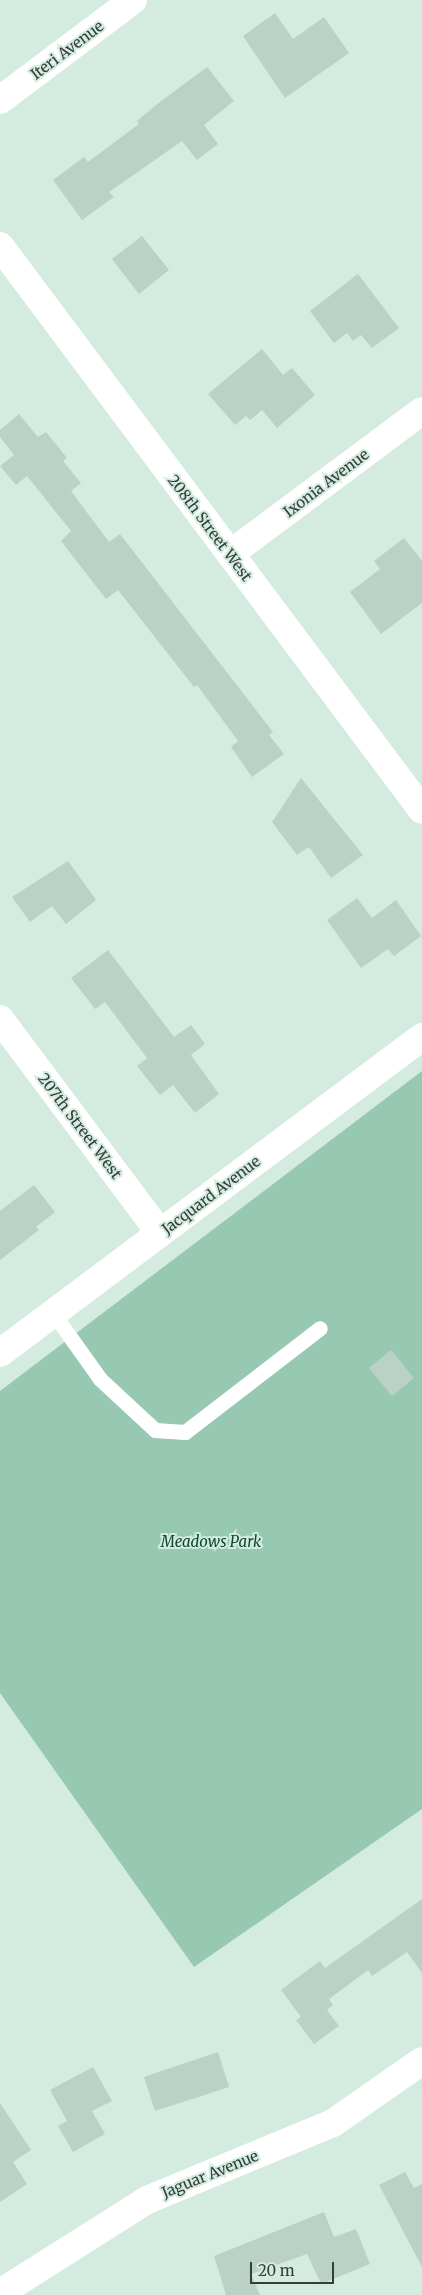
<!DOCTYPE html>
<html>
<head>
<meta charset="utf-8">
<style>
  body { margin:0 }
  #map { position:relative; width:422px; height:2295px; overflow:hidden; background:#d4ebe0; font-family:Merriweather,serif }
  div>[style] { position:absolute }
  .green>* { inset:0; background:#97c9b2 }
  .building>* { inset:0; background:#bad1c6 }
  .lane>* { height:15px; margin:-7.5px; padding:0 7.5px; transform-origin:7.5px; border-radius:7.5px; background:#fff }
  .street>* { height:28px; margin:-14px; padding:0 14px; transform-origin:14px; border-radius:14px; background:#fff }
  .secondary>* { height:28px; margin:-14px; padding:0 14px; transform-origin:14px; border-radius:14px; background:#fff }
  span { translate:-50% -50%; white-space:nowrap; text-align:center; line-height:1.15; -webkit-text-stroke:4px #d4ebe0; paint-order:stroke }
  .street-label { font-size:15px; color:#353e3a }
  .park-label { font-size:15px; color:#0d4833; font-style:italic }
  .scale { position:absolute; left:250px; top:2262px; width:84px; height:22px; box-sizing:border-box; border:2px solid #353e3a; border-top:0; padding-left:6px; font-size:15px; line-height:18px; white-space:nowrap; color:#353e3a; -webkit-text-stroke:4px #d4ebe0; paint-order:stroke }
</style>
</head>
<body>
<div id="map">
  <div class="green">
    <i style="clip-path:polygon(422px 1071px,422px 1809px,194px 1967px,0 1693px,0 1391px)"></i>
  </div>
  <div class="building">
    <i style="clip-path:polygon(275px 13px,293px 39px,324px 17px,349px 53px,285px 98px,243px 36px)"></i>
    <i style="clip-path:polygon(207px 67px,234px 101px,204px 125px,218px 144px,197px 160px,182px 141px,109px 192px,114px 197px,82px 220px,53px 180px,84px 157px,88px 162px,139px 124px,137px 121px,156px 105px)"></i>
    <i style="clip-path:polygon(142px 236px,169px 270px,139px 294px,112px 259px)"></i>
    <i style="clip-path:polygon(358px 274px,399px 328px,372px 348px,361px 335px,353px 341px,347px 333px,334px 343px,310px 311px)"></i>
    <i style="clip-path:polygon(262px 349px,283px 375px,292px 368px,315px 395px,277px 428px,262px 410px,250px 420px,246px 416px,235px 425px,208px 394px)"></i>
    <i style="clip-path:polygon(19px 414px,38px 437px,46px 432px,67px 458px,63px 461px,81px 483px,71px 491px,109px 542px,120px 534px,273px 732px,269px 735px,284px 754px,252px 777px,231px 747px,238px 741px,197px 685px,194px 687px,118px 590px,106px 599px,61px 541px,71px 531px,27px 476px,16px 485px,0 466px,14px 455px,0 437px,0 430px)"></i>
    <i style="clip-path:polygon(404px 538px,422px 561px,422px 603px,381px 634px,350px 592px,380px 569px,374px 561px)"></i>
    <i style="clip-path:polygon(301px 778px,363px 855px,331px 878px,309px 847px,297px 855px,272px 822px)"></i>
    <i style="clip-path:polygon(68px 861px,96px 900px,66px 924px,52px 906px,30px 922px,12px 897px)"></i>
    <i style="clip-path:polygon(357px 898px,372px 918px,396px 900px,421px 936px,394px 956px,388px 949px,361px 968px,327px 920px)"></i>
    <i style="clip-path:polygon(108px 950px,174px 1037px,191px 1025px,205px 1044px,191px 1055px,219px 1094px,195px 1113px,173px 1085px,160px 1095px,137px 1066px,147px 1058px,105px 1002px,95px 1009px,71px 978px)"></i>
    <i style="clip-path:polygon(34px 1185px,55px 1212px,36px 1227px,39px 1230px,0 1260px,0 1211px)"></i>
    <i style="clip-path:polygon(391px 1350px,414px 1378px,392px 1396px,369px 1368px)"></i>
    <i style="clip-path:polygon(422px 1899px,422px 1973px,407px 1952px,372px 1976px,368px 1970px,329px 1999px,333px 2005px,327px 2010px,339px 2026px,314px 2044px,296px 2020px,301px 2017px,281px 1990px,320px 1961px,325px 1968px)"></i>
    <i style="clip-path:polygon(218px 2052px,229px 2087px,155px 2111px,144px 2077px)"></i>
    <i style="clip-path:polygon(93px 2067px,112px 2101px,92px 2111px,105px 2134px,73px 2152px,58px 2126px,67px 2121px,50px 2090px)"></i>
    <i style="clip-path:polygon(0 2103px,31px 2150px,13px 2162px,27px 2184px,0 2202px)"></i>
    <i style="clip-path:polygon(405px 2172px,414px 2188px,422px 2184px,422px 2267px,379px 2185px)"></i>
    <i style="clip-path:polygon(324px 2212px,334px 2237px,356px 2229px,370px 2264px,321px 2284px,307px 2254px,251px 2274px,260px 2295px,226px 2295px,214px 2256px)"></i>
  </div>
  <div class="lane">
    <i style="left:53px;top:1313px;width:81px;rotate:54.5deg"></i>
    <i style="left:100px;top:1379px;width:75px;rotate:42.8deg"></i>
    <i style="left:155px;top:1430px;width:30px;rotate:4deg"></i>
    <i style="left:185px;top:1432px;width:170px;rotate:-37.6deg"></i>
  </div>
  <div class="street">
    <i style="left:0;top:100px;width:166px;rotate:-36.9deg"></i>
    <i style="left:0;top:246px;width:704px;rotate:53.2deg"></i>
    <i style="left:230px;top:554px;width:239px;rotate:-36.7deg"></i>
    <i style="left:0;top:1019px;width:267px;rotate:53.2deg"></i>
    <i style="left:0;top:2293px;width:174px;rotate:-32.3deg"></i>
    <i style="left:147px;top:2200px;width:201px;rotate:-22.5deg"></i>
    <i style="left:333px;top:2123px;width:108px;rotate:-34.9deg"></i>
  </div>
  <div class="secondary">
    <i style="left:0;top:1353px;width:527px;rotate:-36.83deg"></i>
  </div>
  <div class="street-label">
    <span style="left:67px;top:50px;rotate:-37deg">Iteri Avenue</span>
    <span style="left:326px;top:483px;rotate:-37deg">Ixonia Avenue</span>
    <span style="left:210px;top:528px;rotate:53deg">208th Street West</span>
    <span style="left:80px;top:1126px;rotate:53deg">207th Street West</span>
    <span style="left:211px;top:1195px;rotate:-37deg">Jacquard Avenue</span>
    <span style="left:210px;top:2174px;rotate:-22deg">Jaguar Avenue</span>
  </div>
  <div class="park-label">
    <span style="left:211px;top:1542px">Meadows Park</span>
  </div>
  <div class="scale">20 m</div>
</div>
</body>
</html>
